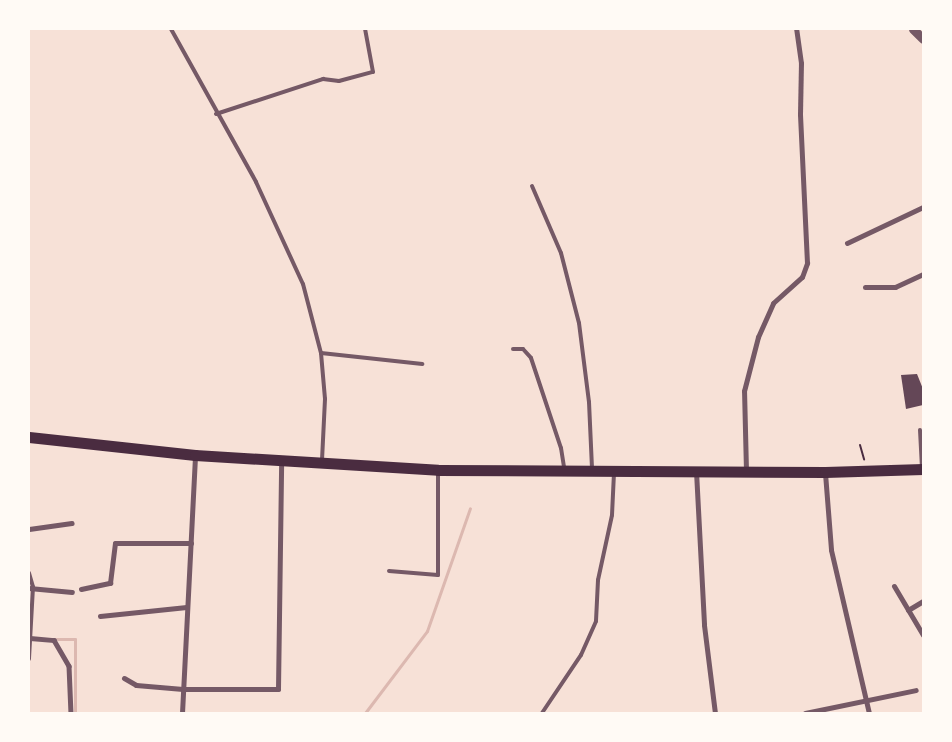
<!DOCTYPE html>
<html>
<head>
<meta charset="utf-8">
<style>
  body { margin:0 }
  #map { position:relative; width:952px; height:742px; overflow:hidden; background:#f7e1d7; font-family:"Space Grotesk",sans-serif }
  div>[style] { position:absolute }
  .stream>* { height:3px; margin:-1.5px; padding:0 1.5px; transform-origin:1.5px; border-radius:1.5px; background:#dcb8b0 }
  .building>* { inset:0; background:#644757 }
  .path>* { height:2px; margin:-1px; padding:0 1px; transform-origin:1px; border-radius:1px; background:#4a2c40 }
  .service>* { height:4px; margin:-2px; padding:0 2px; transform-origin:2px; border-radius:2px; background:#755966 }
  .pedestrian>* { height:4.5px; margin:-2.25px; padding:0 2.25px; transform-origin:2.25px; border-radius:2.25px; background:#755966 }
  .minor>* { height:5px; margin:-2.5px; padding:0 2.5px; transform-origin:2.5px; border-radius:2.5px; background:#755966 }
  .tertiary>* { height:9px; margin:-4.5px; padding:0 4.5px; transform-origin:4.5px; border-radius:4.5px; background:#755966 }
  .primary>* { height:11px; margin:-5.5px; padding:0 5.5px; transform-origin:5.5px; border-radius:5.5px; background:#4a2c40 }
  span { translate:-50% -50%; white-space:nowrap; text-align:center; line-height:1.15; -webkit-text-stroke:4.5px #fffaf5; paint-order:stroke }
  .frame { position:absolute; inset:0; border:30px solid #fffaf5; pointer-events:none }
</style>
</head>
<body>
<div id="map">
  <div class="stream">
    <i style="left:52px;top:639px;width:23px"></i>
    <i style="left:75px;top:639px;width:74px;rotate:90deg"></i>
    <i style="left:365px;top:713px;width:103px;rotate:-52.9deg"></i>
    <i style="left:427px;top:631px;width:130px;rotate:-70.7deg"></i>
  </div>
  <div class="building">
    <i style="clip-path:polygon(917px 374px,923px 389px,923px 405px,906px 409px,901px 375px)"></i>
  </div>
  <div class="path">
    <i style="left:860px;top:445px;width:15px;rotate:74deg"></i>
  </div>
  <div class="service">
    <i style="left:171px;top:29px;width:175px;rotate:60.9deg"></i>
    <i style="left:256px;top:182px;width:112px;rotate:65.3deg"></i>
    <i style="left:303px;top:284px;width:71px;rotate:75.4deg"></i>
    <i style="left:321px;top:353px;width:46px;rotate:85deg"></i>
    <i style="left:325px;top:399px;width:62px;rotate:92.8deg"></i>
    <i style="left:216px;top:114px;width:113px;rotate:-18.1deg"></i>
    <i style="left:323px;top:79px;width:16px;rotate:7deg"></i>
    <i style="left:339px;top:81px;width:35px;rotate:-15deg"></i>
    <i style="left:373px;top:72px;width:44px;rotate:-100.5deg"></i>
    <i style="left:532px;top:186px;width:73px;rotate:66.6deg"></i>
    <i style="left:561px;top:253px;width:72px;rotate:75.6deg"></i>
    <i style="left:579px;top:323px;width:80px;rotate:82.8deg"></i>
    <i style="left:589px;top:402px;width:67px;rotate:87.4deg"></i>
    <i style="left:513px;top:349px;width:10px"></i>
    <i style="left:523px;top:349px;width:12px;rotate:48deg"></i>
    <i style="left:531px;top:358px;width:95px;rotate:71.6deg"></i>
    <i style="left:561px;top:448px;width:20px;rotate:81deg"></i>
    <i style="left:321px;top:353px;width:102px;rotate:6.2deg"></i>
    <i style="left:920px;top:430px;width:37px;rotate:87deg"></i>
    <i style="left:389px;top:571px;width:49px;rotate:4.7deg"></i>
    <i style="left:438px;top:575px;width:103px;rotate:-90deg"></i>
    <i style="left:29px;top:573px;width:15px;rotate:74deg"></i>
    <i style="left:33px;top:587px;width:72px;rotate:93.2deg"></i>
    <i style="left:542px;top:713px;width:70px;rotate:-56.1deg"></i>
    <i style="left:581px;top:655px;width:37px;rotate:-66deg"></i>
    <i style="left:596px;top:621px;width:41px;rotate:-87.2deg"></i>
    <i style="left:598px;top:580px;width:66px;rotate:-77.8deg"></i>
    <i style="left:612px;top:515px;width:43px;rotate:-87.3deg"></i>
  </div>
  <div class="pedestrian">
    <i style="left:30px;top:638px;width:24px;rotate:5deg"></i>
    <i style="left:54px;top:640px;width:30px;rotate:60deg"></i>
    <i style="left:69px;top:666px;width:47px;rotate:87.6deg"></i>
  </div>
  <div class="minor">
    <i style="left:847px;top:243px;width:84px;rotate:-25.3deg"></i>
    <i style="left:865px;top:287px;width:30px"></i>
    <i style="left:895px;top:287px;width:31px;rotate:-25deg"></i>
    <i style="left:696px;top:471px;width:154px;rotate:87deg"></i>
    <i style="left:704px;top:625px;width:89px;rotate:82.9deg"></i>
    <i style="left:746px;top:471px;width:80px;rotate:-91.4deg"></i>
    <i style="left:744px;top:391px;width:56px;rotate:-75.5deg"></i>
    <i style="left:758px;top:337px;width:37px;rotate:-66deg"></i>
    <i style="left:773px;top:303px;width:39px;rotate:-42deg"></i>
    <i style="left:802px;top:277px;width:15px;rotate:-70deg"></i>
    <i style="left:807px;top:263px;width:149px;rotate:-92.7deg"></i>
    <i style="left:800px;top:114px;width:51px;rotate:-88.9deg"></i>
    <i style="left:801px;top:63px;width:34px;rotate:-98deg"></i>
    <i style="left:825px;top:473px;width:77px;rotate:85.5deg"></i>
    <i style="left:831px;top:550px;width:167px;rotate:76.9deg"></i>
    <i style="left:29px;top:529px;width:43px;rotate:-7.9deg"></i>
    <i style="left:894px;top:586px;width:57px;rotate:59.4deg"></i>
    <i style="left:29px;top:588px;width:43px;rotate:5.3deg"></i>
    <i style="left:81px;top:589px;width:30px;rotate:-12deg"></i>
    <i style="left:110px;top:583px;width:40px;rotate:-82.9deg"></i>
    <i style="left:115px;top:543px;width:76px"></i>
    <i style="left:908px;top:610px;width:17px;rotate:-31deg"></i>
    <i style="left:100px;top:616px;width:87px;rotate:-5.9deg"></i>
    <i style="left:124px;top:678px;width:14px;rotate:30deg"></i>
    <i style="left:136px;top:685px;width:47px;rotate:4.9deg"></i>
    <i style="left:183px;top:689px;width:95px"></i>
    <i style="left:278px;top:689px;width:228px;rotate:-89.2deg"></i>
    <i style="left:182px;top:713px;width:257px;rotate:-87.1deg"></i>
    <i style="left:805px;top:713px;width:113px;rotate:-11.7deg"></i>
  </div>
  <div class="tertiary">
    <i style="left:913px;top:29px;width:14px;rotate:45deg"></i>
  </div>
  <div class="primary">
    <i style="left:29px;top:437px;width:167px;rotate:6.2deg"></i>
    <i style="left:195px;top:455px;width:243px;rotate:3.5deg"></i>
    <i style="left:438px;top:470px;width:387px;rotate:0.3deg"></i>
    <i style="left:825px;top:472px;width:98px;rotate:-1.8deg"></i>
  </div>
  <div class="frame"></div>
</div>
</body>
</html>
